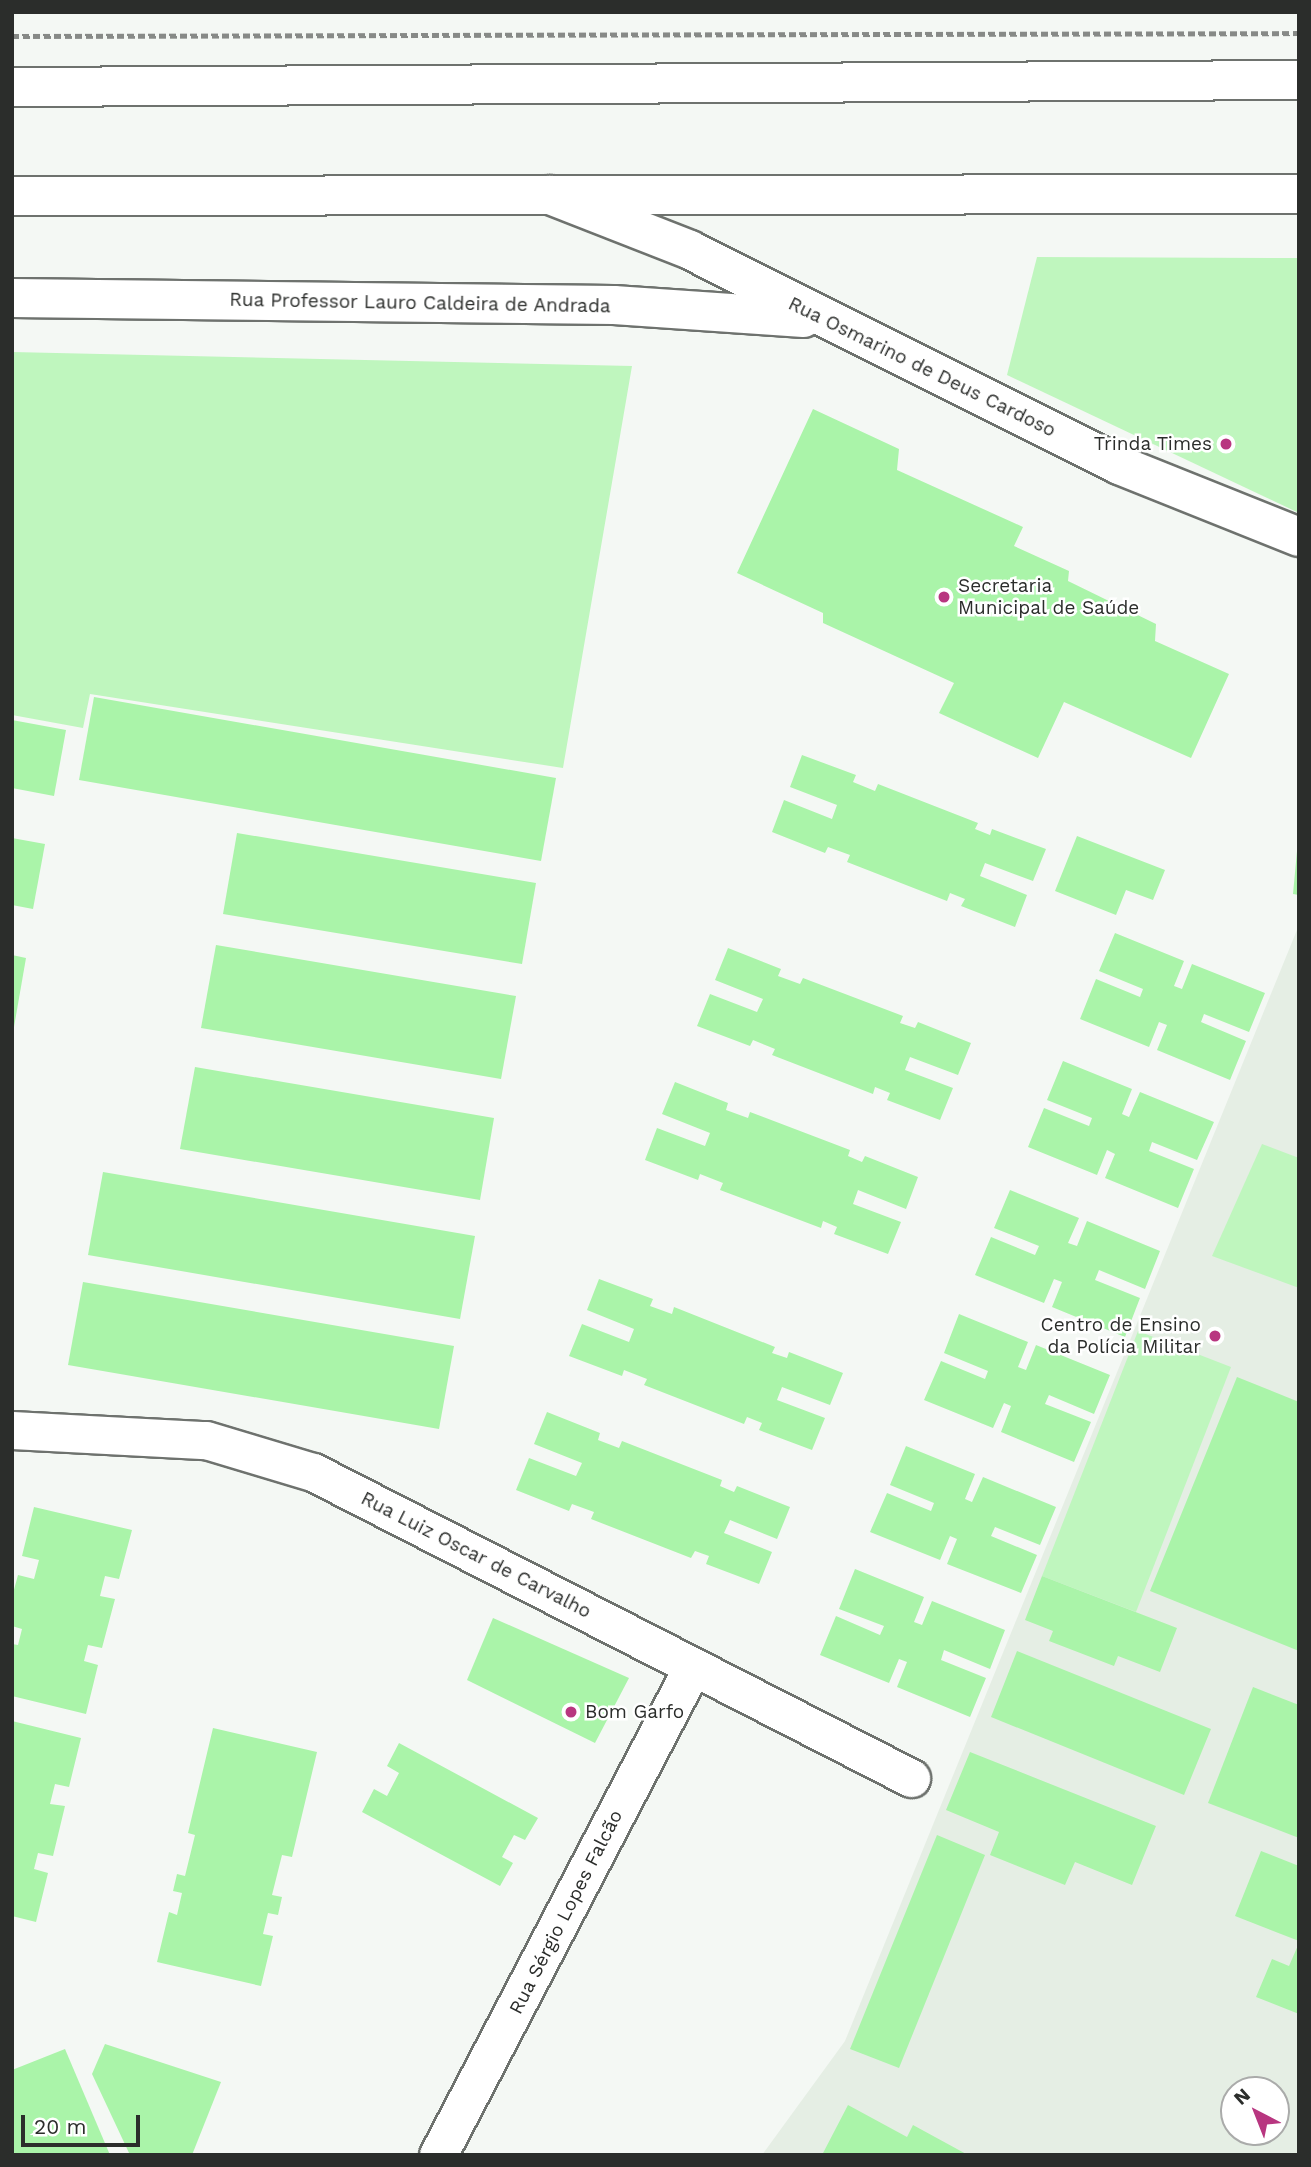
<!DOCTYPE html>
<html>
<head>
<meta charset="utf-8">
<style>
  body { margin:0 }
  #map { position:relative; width:1311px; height:2167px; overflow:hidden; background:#f4f8f4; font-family:"Work Sans",sans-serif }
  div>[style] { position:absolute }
  .built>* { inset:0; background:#e5eee4 }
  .green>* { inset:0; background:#bff6be }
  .building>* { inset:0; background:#aaf4a9 }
  .path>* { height:4.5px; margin-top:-2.25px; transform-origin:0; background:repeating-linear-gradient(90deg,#878a87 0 7px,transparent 0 10.5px) }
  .roads { filter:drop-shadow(2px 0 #6e726e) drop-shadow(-2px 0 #6e726e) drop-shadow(0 2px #6e726e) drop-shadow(0 -2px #6e726e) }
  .minor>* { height:37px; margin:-18.5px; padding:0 18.5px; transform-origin:18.5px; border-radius:18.5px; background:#fff }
  .secondary>* { height:38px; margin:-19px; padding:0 19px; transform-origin:19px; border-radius:19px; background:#fff }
  .primary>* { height:38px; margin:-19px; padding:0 19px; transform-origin:19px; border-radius:19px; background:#fff }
  .dots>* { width:19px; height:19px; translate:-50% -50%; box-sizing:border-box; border:4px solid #fff; border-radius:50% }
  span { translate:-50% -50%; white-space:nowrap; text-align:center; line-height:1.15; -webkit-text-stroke:5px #fff; paint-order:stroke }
  .street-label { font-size:19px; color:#2b2d2b }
  .poi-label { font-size:19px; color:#2b2d2b }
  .right { translate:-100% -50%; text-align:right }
  .left { translate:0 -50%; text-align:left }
  .frame { position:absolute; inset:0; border:14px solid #2b2d2b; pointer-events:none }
  .north { position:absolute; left:1220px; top:2076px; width:70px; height:70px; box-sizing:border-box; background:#fff; border:2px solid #aaabaa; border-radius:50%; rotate:318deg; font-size:19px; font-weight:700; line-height:28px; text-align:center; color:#2b2d2b }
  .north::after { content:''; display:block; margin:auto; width:24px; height:32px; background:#b83680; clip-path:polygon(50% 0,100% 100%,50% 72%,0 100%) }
  .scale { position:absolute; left:21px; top:2115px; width:119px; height:32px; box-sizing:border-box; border:4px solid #2b2d2b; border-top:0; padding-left:9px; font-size:21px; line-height:24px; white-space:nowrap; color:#2b2d2b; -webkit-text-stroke:5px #fff; paint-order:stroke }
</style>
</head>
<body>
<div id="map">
  <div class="built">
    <i style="clip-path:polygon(evenodd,1299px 925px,1299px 2155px,762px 2155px,845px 2041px,1299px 925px,1234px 2090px,1276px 2090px,1276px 2132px,1234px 2132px,1234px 2090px)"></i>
  </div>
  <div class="green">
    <i style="clip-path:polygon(1037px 257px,1299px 258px,1299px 513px,1007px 375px)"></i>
    <i style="clip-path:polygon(12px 352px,632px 366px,563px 768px,90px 694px,83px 728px,12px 715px)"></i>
    <i style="clip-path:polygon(1262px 1144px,1299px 1158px,1299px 1288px,1212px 1256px)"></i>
    <i style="clip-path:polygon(1138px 1331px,1231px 1367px,1136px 1612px,1042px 1576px)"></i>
  </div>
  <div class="building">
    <i style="clip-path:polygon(813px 409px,899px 449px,897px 470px,1023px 527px,1014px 546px,1069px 571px,1068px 581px,1156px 624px,1155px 641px,1229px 674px,1191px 758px,1064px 702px,1038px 758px,939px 713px,954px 683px,823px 623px,823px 613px,737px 573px)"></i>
    <i style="clip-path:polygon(94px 697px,556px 778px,541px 861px,79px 780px)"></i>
    <i style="clip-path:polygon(12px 720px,66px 730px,54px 796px,12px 788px)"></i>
    <i style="clip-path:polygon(802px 755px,856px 775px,853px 782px,875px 791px,878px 784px,978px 823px,975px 829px,990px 835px,992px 829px,1046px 849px,1033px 881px,985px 863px,980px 876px,1027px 895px,1015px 927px,961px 906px,965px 899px,950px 893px,947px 901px,847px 862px,850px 855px,828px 847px,825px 853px,772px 832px,784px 800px,832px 819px,837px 805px,790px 787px)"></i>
    <i style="clip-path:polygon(237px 833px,536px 883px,522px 964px,223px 914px)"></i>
    <i style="clip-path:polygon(1077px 836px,1165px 870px,1153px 900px,1126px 890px,1116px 915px,1055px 891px)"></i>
    <i style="clip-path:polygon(12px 838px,45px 844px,33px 909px,12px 905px)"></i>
    <i style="clip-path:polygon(1297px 851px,1299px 851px,1299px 895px,1293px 894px)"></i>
    <i style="clip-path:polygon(1115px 933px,1184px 961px,1174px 986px,1182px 989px,1192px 964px,1265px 993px,1249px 1032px,1204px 1014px,1201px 1022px,1246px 1041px,1230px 1080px,1157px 1050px,1167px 1025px,1159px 1022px,1149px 1047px,1080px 1019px,1096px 979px,1140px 997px,1143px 989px,1099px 971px)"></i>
    <i style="clip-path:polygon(216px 945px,516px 996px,501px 1079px,201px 1028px)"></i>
    <i style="clip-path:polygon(728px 948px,781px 969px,778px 976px,800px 984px,803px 978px,903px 1016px,900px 1023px,915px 1028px,918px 1022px,971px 1043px,958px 1075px,910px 1057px,905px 1070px,953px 1088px,940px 1120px,887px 1100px,890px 1093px,875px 1087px,873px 1094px,772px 1055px,775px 1049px,753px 1040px,750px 1046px,697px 1026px,710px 994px,757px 1012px,763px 999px,715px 980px)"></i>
    <i style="clip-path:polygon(12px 955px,26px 958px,14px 1027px,12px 1027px)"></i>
    <i style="clip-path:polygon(1063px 1061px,1132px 1089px,1122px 1114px,1129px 1117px,1140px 1092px,1214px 1122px,1197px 1160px,1152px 1142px,1149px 1151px,1194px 1169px,1178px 1208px,1105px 1178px,1115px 1154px,1107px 1150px,1097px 1175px,1028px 1147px,1044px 1108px,1089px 1126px,1092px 1118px,1047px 1100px)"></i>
    <i style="clip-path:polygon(195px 1067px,494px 1118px,480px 1200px,180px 1149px)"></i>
    <i style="clip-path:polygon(675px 1082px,728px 1103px,726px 1110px,748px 1118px,750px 1112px,850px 1150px,848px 1156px,862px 1162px,865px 1156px,918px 1177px,906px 1209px,858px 1190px,853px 1204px,901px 1222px,888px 1254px,834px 1234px,837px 1227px,823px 1221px,821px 1228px,720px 1190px,723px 1183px,700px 1174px,698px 1180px,645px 1160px,657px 1128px,705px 1146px,710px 1133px,662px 1114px)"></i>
    <i style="clip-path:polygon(103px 1172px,475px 1236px,460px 1319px,88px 1255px)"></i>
    <i style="clip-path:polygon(1010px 1190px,1079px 1218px,1068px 1243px,1077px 1246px,1087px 1221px,1160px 1251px,1145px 1289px,1099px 1270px,1095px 1280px,1140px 1298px,1125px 1337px,1052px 1307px,1062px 1282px,1054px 1279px,1044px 1303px,975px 1275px,991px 1237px,1035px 1255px,1039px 1246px,994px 1228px)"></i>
    <i style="clip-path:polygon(599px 1279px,653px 1299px,650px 1306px,672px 1314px,674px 1307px,775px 1347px,772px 1353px,787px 1358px,789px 1352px,843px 1373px,830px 1405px,782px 1387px,777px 1400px,825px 1418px,812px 1450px,759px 1430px,762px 1423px,747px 1417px,744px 1424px,644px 1385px,647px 1379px,624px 1370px,622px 1376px,569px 1356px,582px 1324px,629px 1342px,634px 1329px,587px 1310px)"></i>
    <i style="clip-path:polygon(83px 1282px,454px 1346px,439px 1429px,68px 1365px)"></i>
    <i style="clip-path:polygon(959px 1314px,1028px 1342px,1018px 1367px,1026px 1370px,1036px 1345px,1110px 1375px,1094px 1414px,1049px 1395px,1045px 1404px,1091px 1422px,1074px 1462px,1001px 1432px,1011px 1406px,1004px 1403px,993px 1428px,924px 1400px,941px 1361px,985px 1379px,988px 1371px,944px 1353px)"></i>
    <i style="clip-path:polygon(1237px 1377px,1299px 1402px,1299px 1651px,1150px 1591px)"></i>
    <i style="clip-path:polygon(547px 1412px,600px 1433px,598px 1440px,619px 1448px,622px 1441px,722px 1480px,720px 1486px,734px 1492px,737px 1486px,790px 1507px,777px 1539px,730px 1520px,724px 1533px,772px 1552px,759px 1584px,706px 1564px,709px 1556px,695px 1551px,691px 1558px,591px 1519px,594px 1512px,572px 1504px,569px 1511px,516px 1490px,529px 1458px,576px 1476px,582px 1463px,534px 1444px)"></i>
    <i style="clip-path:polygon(906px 1446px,975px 1474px,965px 1499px,972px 1502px,983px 1477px,1056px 1507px,1040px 1545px,995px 1527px,991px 1536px,1037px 1555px,1021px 1593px,947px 1564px,957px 1539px,950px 1536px,940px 1560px,870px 1532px,887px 1493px,931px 1511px,934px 1503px,890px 1485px)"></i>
    <i style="clip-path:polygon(34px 1507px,132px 1530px,119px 1579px,105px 1576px,100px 1596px,115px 1599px,102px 1648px,88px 1645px,84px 1661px,98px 1665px,86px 1714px,12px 1696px,12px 1644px,18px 1645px,22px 1629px,12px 1626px,12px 1597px,18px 1575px,34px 1579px,39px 1560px,22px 1556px)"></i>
    <i style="clip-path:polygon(855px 1569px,924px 1597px,914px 1622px,922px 1625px,932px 1601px,1005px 1630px,990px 1669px,944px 1650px,941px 1660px,986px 1678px,970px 1717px,897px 1687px,907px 1662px,899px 1659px,889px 1683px,820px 1655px,836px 1616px,880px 1635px,884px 1626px,839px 1609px)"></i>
    <i style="clip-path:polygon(1042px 1576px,1177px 1628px,1160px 1672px,1118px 1656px,1114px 1666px,1049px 1641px,1053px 1631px,1025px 1620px)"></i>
    <i style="clip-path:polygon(493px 1618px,629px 1678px,595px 1743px,467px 1680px)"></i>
    <i style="clip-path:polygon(1017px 1651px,1211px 1729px,1184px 1795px,991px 1717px)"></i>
    <i style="clip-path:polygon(1253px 1687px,1299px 1705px,1299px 1838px,1208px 1803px)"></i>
    <i style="clip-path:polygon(12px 1721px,81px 1738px,69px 1787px,55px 1784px,50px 1804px,65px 1806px,53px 1856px,38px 1853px,34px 1869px,48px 1873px,36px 1922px,12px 1916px)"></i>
    <i style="clip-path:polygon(213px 1728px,317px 1752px,292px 1857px,282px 1855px,272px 1895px,282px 1897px,278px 1915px,268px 1913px,263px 1934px,273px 1936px,261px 1986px,157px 1962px,169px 1912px,177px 1915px,182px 1893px,173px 1891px,177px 1874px,185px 1876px,195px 1835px,188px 1833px)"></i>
    <i style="clip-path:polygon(399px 1743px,538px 1818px,525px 1840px,514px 1835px,502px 1857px,513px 1863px,500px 1886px,362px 1812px,374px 1789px,387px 1796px,399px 1773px,387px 1766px)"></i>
    <i style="clip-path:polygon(970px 1752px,1156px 1826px,1132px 1885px,1075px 1862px,1065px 1885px,990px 1855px,999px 1832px,946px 1810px)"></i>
    <i style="clip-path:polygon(937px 1835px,985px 1855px,899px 2068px,850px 2049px)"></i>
    <i style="clip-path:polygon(1261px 1851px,1299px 1866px,1299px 1941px,1235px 1916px)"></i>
    <i style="clip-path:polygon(1299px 1943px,1299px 2014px,1256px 1997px,1272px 1959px,1289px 1966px)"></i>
    <i style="clip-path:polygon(105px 2044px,221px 2082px,192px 2155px,130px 2155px,92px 2074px)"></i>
    <i style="clip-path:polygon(65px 2049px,110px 2155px,12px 2155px,12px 2070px)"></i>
    <i style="clip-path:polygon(848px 2105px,907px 2137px,913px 2125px,968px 2155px,822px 2155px)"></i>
  </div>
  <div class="path">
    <i style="left:12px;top:36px;width:1287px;rotate:-0.13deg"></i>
  </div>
  <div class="roads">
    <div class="minor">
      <i style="left:12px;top:1430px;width:194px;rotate:3deg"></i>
      <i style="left:206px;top:1440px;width:112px;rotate:16.7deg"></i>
      <i style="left:313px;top:1472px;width:672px;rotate:27.1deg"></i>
      <i style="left:438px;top:2155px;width:549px;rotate:-62.46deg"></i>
    </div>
    <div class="secondary">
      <i style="left:550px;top:195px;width:150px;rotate:21.4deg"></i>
      <i style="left:690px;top:250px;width:480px;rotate:26.6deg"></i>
      <i style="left:1119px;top:465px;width:194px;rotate:21.8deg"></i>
      <i style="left:12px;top:298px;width:602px;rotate:0.67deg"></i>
      <i style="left:614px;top:305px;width:190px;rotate:3.9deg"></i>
    </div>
    <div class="primary">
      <i style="left:12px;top:87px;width:1287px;rotate:-0.31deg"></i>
      <i style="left:12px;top:196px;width:1287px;rotate:-0.09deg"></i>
    </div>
  </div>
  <div class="dots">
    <i style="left:1226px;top:444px;background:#b83680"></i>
    <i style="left:944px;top:597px;background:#b83680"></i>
    <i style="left:1215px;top:1336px;background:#b83680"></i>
    <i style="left:571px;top:1712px;background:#b83680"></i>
  </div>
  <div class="street-label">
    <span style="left:420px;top:303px;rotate:1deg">Rua Professor Lauro Caldeira de Andrada</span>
    <span style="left:922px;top:367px;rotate:26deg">Rua Osmarino de Deus Cardoso</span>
    <span style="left:476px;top:1555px;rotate:27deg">Rua Luiz Oscar de Carvalho</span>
    <span style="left:566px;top:1912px;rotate:-63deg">Rua Sérgio Lopes Falcão</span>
  </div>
  <div class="poi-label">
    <span class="right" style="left:1212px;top:444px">Trinda Times</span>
    <span class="left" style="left:958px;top:597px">Secretaria<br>Municipal de Saúde</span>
    <span class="right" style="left:1201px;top:1336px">Centro de Ensino<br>da Polícia Militar</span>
    <span class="left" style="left:585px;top:1712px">Bom Garfo</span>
  </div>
  <div class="frame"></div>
  <div class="north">N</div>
  <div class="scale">20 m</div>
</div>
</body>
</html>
